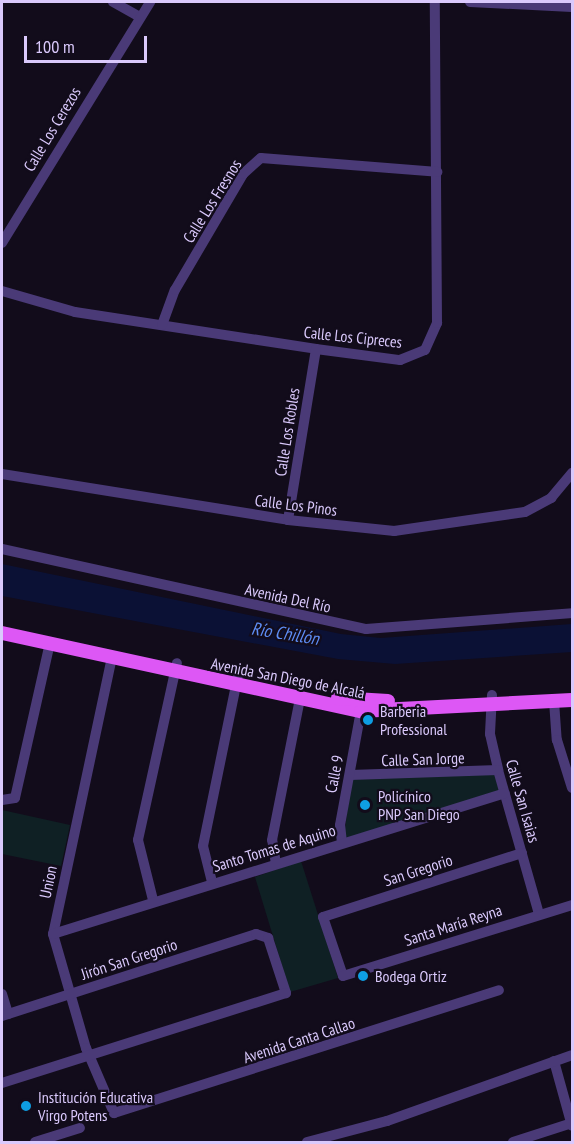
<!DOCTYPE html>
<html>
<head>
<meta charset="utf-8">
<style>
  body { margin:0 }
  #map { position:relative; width:574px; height:1144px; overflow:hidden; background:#120c1b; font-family:"PT Sans Narrow",sans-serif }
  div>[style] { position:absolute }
  .green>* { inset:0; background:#0f2024 }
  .water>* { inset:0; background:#0b1135 }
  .minor>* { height:10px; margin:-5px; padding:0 5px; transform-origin:5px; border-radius:5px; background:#4a3a77 }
  .major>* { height:14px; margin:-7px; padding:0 7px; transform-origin:7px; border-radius:7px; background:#dd57f5 }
  .dots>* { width:16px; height:16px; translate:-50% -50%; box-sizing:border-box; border:3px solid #120c1b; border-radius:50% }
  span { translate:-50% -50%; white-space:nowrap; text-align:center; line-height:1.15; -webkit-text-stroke:4.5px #120c1b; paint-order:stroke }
  .street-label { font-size:16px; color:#dac9fc }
  .poi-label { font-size:16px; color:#dac9fc }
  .left { translate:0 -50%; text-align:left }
  .water-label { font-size:18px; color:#5e8df5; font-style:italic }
  .frame { position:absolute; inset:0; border:3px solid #dac9fc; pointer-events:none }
  .scale { position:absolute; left:24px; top:36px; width:123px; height:27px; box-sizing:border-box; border:3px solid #dac9fc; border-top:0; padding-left:8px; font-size:18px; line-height:21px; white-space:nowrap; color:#dac9fc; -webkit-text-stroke:4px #120c1b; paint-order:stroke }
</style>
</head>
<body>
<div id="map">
  <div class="green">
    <i style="clip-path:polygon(496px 773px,502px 791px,344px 839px,351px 778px)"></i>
    <i style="clip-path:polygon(2px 810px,70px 825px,61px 866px,2px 854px)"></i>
    <i style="clip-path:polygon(301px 861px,338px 978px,290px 992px,255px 877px)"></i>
  </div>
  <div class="water">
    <i style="clip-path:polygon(2px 564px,341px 634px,381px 638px,572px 624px,572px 652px,395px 664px,338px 659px,2px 596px)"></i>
  </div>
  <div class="minor">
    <i style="left:113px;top:2px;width:29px;rotate:29deg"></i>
    <i style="left:470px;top:2px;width:102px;rotate:2.8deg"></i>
    <i style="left:2px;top:243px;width:283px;rotate:-58.4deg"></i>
    <i style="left:2px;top:291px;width:76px;rotate:16deg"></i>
    <i style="left:75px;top:312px;width:244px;rotate:8.7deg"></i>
    <i style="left:316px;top:349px;width:85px;rotate:7.5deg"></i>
    <i style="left:400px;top:360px;width:27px;rotate:-22deg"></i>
    <i style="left:425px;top:350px;width:30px;rotate:-66deg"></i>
    <i style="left:437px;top:323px;width:321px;rotate:-90.4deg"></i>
    <i style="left:162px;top:325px;width:37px;rotate:-70deg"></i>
    <i style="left:175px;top:290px;width:134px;rotate:-59.6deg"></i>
    <i style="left:243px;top:174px;width:24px;rotate:-42deg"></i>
    <i style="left:261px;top:158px;width:177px;rotate:4.5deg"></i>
    <i style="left:2px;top:474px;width:290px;rotate:9.1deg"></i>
    <i style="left:288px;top:520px;width:107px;rotate:5.9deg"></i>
    <i style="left:394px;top:531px;width:132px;rotate:-8.3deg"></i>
    <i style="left:525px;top:512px;width:30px;rotate:-28deg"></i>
    <i style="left:551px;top:498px;width:33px;rotate:-50deg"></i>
    <i style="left:288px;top:520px;width:173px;rotate:-80.7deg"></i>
    <i style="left:2px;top:549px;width:373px;rotate:12.4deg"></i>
    <i style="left:366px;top:629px;width:207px;rotate:-4.4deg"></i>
    <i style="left:112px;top:657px;width:283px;rotate:102deg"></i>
    <i style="left:53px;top:934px;width:119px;rotate:73.9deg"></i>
    <i style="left:86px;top:1048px;width:71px;rotate:66.7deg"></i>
    <i style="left:114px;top:1113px;width:404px;rotate:-17.7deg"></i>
    <i style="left:492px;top:695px;width:39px;rotate:93deg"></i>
    <i style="left:490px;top:734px;width:37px;rotate:77deg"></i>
    <i style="left:498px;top:770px;width:150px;rotate:74.1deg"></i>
    <i style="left:554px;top:701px;width:39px;rotate:86deg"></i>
    <i style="left:557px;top:740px;width:50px;rotate:72.6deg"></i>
    <i style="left:350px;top:775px;width:148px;rotate:-1.9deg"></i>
    <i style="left:2px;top:800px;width:13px;rotate:-9deg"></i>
    <i style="left:15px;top:798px;width:159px;rotate:-77.3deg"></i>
    <i style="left:342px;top:843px;width:18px;rotate:-96deg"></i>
    <i style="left:340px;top:825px;width:116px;rotate:-79.6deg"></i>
    <i style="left:522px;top:853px;width:209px;rotate:162.2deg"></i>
    <i style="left:323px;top:917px;width:62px;rotate:71.3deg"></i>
    <i style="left:343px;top:976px;width:240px;rotate:-17.2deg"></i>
    <i style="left:276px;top:864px;width:24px;rotate:-99deg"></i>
    <i style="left:272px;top:840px;width:145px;rotate:-78.8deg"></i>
    <i style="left:212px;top:882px;width:37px;rotate:-104deg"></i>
    <i style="left:203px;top:846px;width:174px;rotate:-78.4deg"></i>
    <i style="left:153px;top:900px;width:62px;rotate:-104deg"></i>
    <i style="left:138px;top:840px;width:181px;rotate:-77.6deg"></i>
    <i style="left:53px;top:934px;width:473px;rotate:-17.3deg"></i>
    <i style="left:2px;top:994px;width:21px;rotate:73deg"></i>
    <i style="left:2px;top:1016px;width:267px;rotate:-17.9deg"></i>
    <i style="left:256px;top:934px;width:13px;rotate:18deg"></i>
    <i style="left:268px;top:938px;width:58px;rotate:71.9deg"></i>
    <i style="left:286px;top:993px;width:298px;rotate:162.4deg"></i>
    <i style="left:554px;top:1061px;width:67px;rotate:74.5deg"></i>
    <i style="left:35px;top:1142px;width:47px;rotate:-17.3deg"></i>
    <i style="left:307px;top:1142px;width:83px;rotate:-14.7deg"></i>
    <i style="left:387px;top:1121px;width:196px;rotate:-19.6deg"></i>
    <i style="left:513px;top:1142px;width:62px;rotate:-17.9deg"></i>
  </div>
  <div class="major">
    <i style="left:2px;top:633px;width:367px;rotate:12.3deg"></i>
    <i style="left:361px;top:711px;width:211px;rotate:-3deg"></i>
    <i style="left:338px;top:698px;width:50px;rotate:3.4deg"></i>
  </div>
  <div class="dots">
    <i style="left:368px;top:720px;background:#0e9ee3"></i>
    <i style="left:365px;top:805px;background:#0e9ee3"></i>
    <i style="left:363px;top:976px;background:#0e9ee3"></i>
    <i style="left:26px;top:1106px;background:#0e9ee3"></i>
  </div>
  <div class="street-label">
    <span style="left:52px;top:129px;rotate:-59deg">Calle Los Cerezos</span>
    <span style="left:212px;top:201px;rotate:-58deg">Calle Los Fresnos</span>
    <span style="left:353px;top:337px;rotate:6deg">Calle Los Cipreces</span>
    <span style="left:287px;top:432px;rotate:-81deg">Calle Los Robles</span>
    <span style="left:296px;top:505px;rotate:7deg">Calle Los Pinos</span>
    <span style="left:288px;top:598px;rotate:12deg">Avenida Del Río</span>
    <span style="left:288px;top:678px;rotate:11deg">Avenida San Diego de Alcalá</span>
    <span style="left:423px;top:759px;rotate:-2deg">Calle San Jorge</span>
    <span style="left:334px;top:774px;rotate:-79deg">Calle 9</span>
    <span style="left:523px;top:801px;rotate:74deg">Calle San Isaias</span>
    <span style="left:274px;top:848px;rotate:-17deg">Santo Tomas de Aquino</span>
    <span style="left:418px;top:870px;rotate:-18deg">San Gregorio</span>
    <span style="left:48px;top:882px;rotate:-78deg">Union</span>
    <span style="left:453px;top:925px;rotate:-18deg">Santa María Reyna</span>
    <span style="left:129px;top:959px;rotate:-18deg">Jirón San Gregorio</span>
    <span style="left:299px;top:1040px;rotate:-18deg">Avenida Canta Callao</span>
  </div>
  <div class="poi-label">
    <span class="left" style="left:380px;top:720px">Barberia<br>Professional</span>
    <span class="left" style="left:378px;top:805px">Policínico<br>PNP San Diego</span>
    <span class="left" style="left:375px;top:976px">Bodega Ortiz</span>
    <span class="left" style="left:38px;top:1106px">Institución Educativa<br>Virgo Potens</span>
  </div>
  <div class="water-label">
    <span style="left:285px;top:634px;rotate:9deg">Río Chillón</span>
  </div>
  <div class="frame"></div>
  <div class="scale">100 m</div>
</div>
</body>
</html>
